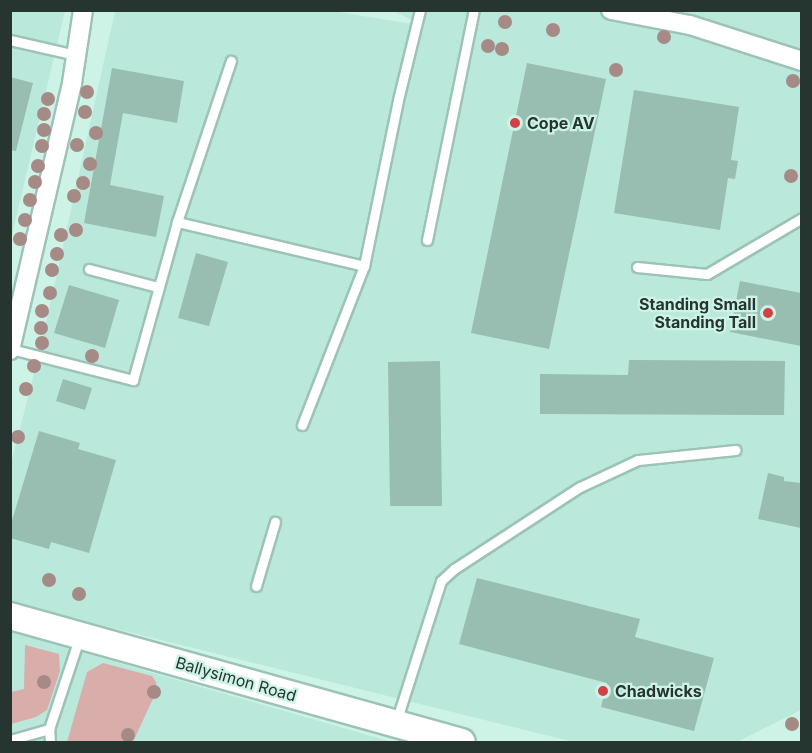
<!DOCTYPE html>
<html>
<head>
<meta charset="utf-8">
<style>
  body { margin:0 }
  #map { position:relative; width:812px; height:753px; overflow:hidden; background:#cdf3e7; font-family:Inter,sans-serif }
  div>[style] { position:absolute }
  .built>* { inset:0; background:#bae9db }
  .green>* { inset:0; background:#d9adaa }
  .building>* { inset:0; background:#98bdb1 }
  .roads { filter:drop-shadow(2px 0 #9dc2b7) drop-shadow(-2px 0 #9dc2b7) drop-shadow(0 2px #9dc2b7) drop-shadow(0 -2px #9dc2b7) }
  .lane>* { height:9px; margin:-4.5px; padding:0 4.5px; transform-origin:4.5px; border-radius:4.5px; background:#fff }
  .street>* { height:18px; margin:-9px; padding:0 9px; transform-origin:9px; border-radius:9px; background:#fff }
  .secondary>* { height:26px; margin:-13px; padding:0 13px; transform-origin:13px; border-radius:13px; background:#fff }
  .trees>* { width:14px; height:14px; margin:-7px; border-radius:50%; background:#a68a85 }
  .dots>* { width:16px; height:16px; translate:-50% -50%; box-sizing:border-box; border:3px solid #cdf3e7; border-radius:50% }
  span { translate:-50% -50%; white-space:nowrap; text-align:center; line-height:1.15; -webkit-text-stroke:4.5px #cdf3e7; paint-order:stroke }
  .poi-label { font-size:16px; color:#273531; font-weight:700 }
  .left { translate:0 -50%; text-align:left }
  .right { translate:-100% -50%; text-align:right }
  .street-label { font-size:16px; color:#273531 }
  .frame { position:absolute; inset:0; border:12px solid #273531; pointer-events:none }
</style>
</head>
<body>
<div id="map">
  <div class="built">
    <i style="clip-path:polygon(11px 11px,65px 11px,11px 239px)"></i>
    <i style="clip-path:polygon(115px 11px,333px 11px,424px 26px,394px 11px,801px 11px,801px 710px,737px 742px,574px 742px,11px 603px,11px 464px,40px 350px)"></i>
    <i style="clip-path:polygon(11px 632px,392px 742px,11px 742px)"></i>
  </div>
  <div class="green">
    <i style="clip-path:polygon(25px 645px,59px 654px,60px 671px,47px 710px,36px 717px,11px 724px,11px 692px,24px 689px)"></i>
    <i style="clip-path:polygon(103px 663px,152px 676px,156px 682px,157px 690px,133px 742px,67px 742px,87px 672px)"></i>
  </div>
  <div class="building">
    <i style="clip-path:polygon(527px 63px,606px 79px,549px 349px,471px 333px)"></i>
    <i style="clip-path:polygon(112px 68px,184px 81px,177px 123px,123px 113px,110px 185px,164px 196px,156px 237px,84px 223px)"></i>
    <i style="clip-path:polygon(10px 77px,33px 83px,16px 151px,10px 150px)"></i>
    <i style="clip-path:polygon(634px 90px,739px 107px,731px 160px,738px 161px,735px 179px,728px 178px,720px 230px,614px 213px)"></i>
    <i style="clip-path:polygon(196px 253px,228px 262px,209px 326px,178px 318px)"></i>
    <i style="clip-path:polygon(740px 281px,801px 293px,801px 346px,730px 332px)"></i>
    <i style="clip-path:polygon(69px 285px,119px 300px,105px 348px,54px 333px)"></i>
    <i style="clip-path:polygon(629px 360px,785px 361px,784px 415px,540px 414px,540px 374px,628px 375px)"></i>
    <i style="clip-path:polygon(440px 361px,442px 506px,390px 506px,388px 362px)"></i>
    <i style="clip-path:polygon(63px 379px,92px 388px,85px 410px,56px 401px)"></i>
    <i style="clip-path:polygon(39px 431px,80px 443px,78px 449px,116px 460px,89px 553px,51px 542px,49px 549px,10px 538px,10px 527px)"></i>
    <i style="clip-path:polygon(768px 473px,784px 477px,784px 481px,801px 483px,801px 528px,758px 519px)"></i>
    <i style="clip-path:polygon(477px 578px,640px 619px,635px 637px,714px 658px,694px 731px,601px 707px,607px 683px,459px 644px)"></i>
  </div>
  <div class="roads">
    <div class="lane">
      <i style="left:10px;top:40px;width:68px;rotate:12.8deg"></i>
      <i style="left:177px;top:222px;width:170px;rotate:-71.5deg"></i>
      <i style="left:427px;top:240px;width:235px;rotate:-78.5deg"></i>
      <i style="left:637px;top:267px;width:70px;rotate:5.7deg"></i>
      <i style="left:707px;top:274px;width:110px;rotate:-30.5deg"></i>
      <i style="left:89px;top:269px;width:71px;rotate:14.6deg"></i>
      <i style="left:11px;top:349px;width:126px;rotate:14.3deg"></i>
      <i style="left:133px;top:380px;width:164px;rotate:-74.4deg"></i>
      <i style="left:177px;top:222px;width:192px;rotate:13.2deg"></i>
      <i style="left:302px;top:425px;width:171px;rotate:-68.7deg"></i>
      <i style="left:364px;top:266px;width:169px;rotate:-78.4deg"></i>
      <i style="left:398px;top:100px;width:93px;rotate:-76.3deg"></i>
      <i style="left:256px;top:586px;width:67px;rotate:-73.5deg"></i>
      <i style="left:396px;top:722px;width:148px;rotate:-72.3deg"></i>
      <i style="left:441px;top:581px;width:18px;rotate:-43deg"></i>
      <i style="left:454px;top:569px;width:150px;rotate:-33.1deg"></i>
      <i style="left:580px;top:487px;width:64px;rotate:-25deg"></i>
      <i style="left:638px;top:460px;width:98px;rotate:-5.9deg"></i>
      <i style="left:10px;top:740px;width:41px;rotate:-15.8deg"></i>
      <i style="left:50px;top:742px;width:13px;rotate:-94deg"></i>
      <i style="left:49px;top:729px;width:98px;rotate:-71.6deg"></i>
    </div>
    <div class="street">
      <i style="left:611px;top:10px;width:80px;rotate:10.8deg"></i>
      <i style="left:690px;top:25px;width:118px;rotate:17.8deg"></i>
      <i style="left:10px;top:350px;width:274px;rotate:-76.9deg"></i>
      <i style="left:72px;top:83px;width:74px;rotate:-81.4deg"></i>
    </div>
    <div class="secondary">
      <i style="left:10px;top:616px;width:469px;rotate:15.6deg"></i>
    </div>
  </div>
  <div class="trees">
    <i style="left:505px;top:22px"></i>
    <i style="left:553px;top:30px"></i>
    <i style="left:664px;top:37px"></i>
    <i style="left:488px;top:46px"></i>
    <i style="left:502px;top:49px"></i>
    <i style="left:616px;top:70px"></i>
    <i style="left:793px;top:81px"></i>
    <i style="left:87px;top:92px"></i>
    <i style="left:48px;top:99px"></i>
    <i style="left:85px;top:112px"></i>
    <i style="left:44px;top:114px"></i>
    <i style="left:44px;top:130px"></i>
    <i style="left:96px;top:133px"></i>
    <i style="left:77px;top:145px"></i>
    <i style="left:42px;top:146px"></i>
    <i style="left:90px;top:164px"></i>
    <i style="left:38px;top:166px"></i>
    <i style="left:791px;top:176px"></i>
    <i style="left:35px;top:182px"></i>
    <i style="left:83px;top:183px"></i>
    <i style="left:74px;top:196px"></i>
    <i style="left:30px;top:200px"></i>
    <i style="left:25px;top:220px"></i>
    <i style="left:76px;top:230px"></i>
    <i style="left:61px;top:235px"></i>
    <i style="left:20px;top:239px"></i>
    <i style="left:57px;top:254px"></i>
    <i style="left:52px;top:270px"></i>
    <i style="left:50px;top:293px"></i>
    <i style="left:42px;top:311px"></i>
    <i style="left:41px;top:328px"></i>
    <i style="left:42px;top:343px"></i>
    <i style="left:92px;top:356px"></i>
    <i style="left:34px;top:366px"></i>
    <i style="left:26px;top:389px"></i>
    <i style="left:18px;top:437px"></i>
    <i style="left:49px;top:580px"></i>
    <i style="left:79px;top:594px"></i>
    <i style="left:44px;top:682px"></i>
    <i style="left:154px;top:692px"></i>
    <i style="left:792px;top:724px"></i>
    <i style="left:128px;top:735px"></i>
  </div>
  <div class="dots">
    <i style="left:515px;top:123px;background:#d14146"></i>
    <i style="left:768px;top:313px;background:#d14146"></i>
    <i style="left:603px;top:691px;background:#d14146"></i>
  </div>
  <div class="poi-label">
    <span class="left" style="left:527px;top:123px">Cope AV</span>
    <span class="right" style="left:756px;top:313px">Standing Small<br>Standing Tall</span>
    <span class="left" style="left:615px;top:691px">Chadwicks</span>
  </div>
  <div class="street-label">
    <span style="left:236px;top:679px;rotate:16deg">Ballysimon Road</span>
  </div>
  <div class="frame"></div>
</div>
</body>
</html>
